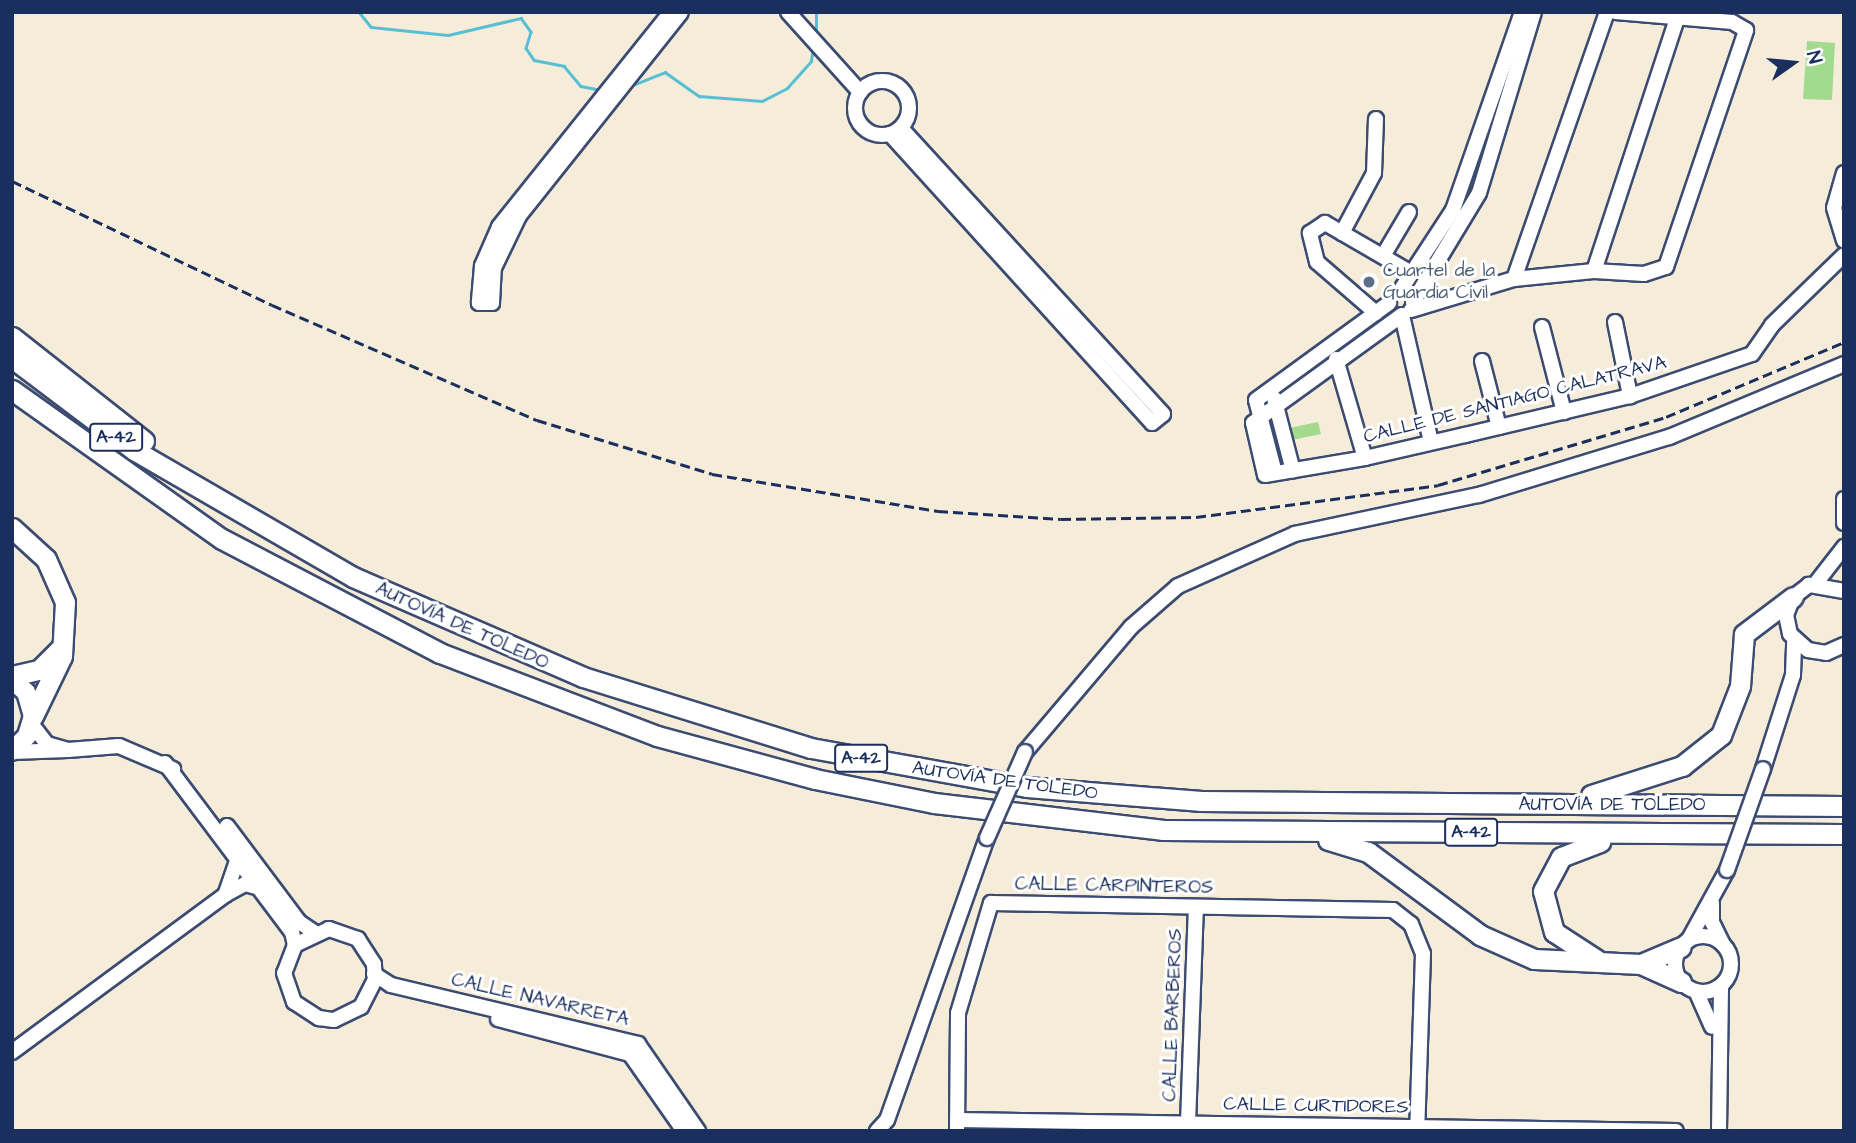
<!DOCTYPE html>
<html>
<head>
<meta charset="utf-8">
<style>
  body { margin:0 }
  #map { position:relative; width:1856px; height:1143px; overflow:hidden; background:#f6ecda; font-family:"Architects Daughter",sans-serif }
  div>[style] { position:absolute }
  .green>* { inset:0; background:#a3db8e }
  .stream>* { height:2.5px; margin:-1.25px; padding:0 1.25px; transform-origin:1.25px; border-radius:1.25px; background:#57bfd4 }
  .roads { filter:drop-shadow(2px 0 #3c4b71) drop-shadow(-2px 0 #3c4b71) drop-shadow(0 2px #3c4b71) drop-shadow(0 -2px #3c4b71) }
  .minor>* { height:14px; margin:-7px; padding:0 7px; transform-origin:7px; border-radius:7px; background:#fff }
  .minor>.ring { margin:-7px; padding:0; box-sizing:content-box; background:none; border:14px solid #fff; border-radius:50% }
  .major>* { height:18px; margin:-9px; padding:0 9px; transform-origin:9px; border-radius:9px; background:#fff }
  .highway>* { height:19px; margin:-9.5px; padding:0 9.5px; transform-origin:9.5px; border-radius:9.5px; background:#fff }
  .rail>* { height:2.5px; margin-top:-1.25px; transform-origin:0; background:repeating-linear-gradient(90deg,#1b2f5e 0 10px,transparent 0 15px) }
  .bridges { filter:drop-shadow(2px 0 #3c4b71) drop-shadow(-2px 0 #3c4b71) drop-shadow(0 2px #3c4b71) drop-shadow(0 -2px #3c4b71) }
  .minor-bridge>* { height:14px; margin:-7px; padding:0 7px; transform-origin:7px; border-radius:7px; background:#fff }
  .dots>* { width:19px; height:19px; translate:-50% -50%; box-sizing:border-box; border:4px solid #fff; border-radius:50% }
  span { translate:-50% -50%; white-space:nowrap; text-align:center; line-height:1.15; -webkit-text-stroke:6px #fff; paint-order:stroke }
  .shield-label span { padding:2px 5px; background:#fff; border:2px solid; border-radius:5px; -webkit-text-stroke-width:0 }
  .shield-label { font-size:18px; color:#1b2f5e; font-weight:700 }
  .service-label { font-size:19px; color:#4e5e75 }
  .left { translate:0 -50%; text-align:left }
  .street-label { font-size:19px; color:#1b2f5e }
  .frame { position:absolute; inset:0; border:14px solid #1b2f5e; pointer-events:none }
  .north { position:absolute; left:1758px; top:28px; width:70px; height:70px; -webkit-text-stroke:5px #fff; paint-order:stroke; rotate:75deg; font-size:19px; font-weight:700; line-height:28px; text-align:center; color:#1b2f5e }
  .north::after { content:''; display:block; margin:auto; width:24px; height:32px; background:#1b2f5e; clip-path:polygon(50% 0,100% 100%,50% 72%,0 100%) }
</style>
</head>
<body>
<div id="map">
  <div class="green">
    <i style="clip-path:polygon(1807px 41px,1835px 43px,1832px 100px,1803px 99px)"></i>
    <i style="clip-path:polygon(1318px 422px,1321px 434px,1292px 440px,1289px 428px)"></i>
  </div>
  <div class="stream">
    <i style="left:359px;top:12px;width:19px;rotate:51deg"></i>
    <i style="left:371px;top:27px;width:77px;rotate:5.9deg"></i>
    <i style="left:448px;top:35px;width:75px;rotate:-13.1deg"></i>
    <i style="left:521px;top:18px;width:17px;rotate:54deg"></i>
    <i style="left:531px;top:32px;width:17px;rotate:107deg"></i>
    <i style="left:526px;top:48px;width:14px;rotate:56deg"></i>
    <i style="left:534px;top:60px;width:31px;rotate:11deg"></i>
    <i style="left:564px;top:66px;width:26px;rotate:50deg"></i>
    <i style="left:581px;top:86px;width:20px;rotate:11deg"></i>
    <i style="left:816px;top:33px;width:21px;rotate:-90deg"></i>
    <i style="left:628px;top:87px;width:40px;rotate:-22deg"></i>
    <i style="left:665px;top:72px;width:42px;rotate:35.2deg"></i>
    <i style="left:699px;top:96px;width:63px;rotate:4.5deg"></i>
    <i style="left:762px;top:101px;width:28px;rotate:-27deg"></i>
    <i style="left:787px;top:88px;width:36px;rotate:-48deg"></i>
    <i style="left:811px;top:61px;width:14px;rotate:-82deg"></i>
  </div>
  <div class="roads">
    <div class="minor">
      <i style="left:671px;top:12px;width:275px;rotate:128.7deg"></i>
      <i style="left:499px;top:227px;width:43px;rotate:113.6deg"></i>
      <i style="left:482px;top:266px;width:37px;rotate:95deg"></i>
      <i style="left:479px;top:303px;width:13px"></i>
      <i style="left:492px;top:303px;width:35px;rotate:-87deg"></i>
      <i style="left:494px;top:268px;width:58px;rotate:-64.3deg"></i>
      <i style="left:519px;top:216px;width:260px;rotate:-51.5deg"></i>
      <i style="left:788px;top:12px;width:108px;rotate:48deg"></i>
      <i class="ring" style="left:855px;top:81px;width:40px;height:40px"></i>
      <i style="left:890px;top:134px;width:390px;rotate:47.8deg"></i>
      <i style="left:1152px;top:423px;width:14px;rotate:-39deg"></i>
      <i style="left:1163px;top:414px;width:388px;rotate:-132.5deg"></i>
      <i style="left:1844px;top:173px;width:36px;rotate:106deg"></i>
      <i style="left:1834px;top:208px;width:34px;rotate:73deg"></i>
      <i style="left:1342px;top:233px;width:68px;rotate:-61.9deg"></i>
      <i style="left:1374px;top:173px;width:54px;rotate:-87.9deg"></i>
      <i style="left:1383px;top:256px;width:51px;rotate:-59.4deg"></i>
      <i style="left:1594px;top:271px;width:266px;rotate:-71.8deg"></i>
      <i style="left:1514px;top:279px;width:283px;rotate:-70.8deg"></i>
      <i style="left:1400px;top:291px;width:97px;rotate:-56.8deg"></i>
      <i style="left:1453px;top:210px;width:210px;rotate:-70.8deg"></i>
      <i style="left:1413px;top:302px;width:127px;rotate:-58.8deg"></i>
      <i style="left:1479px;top:193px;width:189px;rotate:-73.1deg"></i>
      <i style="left:1411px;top:310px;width:108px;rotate:-16.8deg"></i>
      <i style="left:1514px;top:279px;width:80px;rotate:-5.7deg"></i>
      <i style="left:1594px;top:271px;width:50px;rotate:3.4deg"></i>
      <i style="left:1644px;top:274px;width:23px;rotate:-18deg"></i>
      <i style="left:1666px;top:267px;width:250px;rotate:-71.3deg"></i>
      <i style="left:1746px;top:30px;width:16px;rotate:-150deg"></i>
      <i style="left:1732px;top:22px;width:117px;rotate:-175.1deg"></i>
      <i style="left:1376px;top:313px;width:78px;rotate:-139.2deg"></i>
      <i style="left:1317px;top:262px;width:30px;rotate:-104deg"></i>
      <i style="left:1310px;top:233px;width:18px;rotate:-34deg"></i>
      <i style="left:1325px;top:223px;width:94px;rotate:30.1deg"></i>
      <i style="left:1615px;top:322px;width:76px;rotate:78.5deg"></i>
      <i style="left:1542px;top:327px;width:88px;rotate:75.5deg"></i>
      <i style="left:1336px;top:359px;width:103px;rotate:73.7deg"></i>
      <i style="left:1482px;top:361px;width:68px;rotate:75.6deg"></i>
      <i style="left:1274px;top:398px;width:75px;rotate:75.4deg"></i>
      <i style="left:1431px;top:442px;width:130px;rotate:-102.9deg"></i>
      <i style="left:1402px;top:315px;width:184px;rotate:144.1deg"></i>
      <i style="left:1253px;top:423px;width:53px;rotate:77deg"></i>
      <i style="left:1265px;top:475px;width:101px;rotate:-9.6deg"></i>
      <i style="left:1365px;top:458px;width:103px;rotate:-13deg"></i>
      <i style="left:1465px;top:435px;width:170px;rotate:-13.3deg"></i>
      <i style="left:1630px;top:396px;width:129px;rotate:-19deg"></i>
      <i style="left:1752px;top:354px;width:35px;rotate:-55deg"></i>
      <i style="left:1772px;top:325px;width:100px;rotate:-44.2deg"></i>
      <i style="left:1275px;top:473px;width:75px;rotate:-104.6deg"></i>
      <i style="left:1256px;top:400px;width:165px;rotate:-36.1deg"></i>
      <i style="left:1844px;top:499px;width:24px;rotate:90deg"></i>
      <i style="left:1816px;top:583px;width:46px;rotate:-52.1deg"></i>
      <i style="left:1844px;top:591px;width:36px;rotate:-170deg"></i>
      <i style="left:1809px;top:585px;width:20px;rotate:143deg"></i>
      <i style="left:1793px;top:597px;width:19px;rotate:111deg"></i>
      <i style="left:1786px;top:615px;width:19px;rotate:78deg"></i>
      <i style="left:1790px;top:634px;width:24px;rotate:42deg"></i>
      <i style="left:1808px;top:650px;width:18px;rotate:9deg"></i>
      <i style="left:1826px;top:653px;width:20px;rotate:-24deg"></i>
      <i style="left:68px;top:750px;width:51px;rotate:-4.5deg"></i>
      <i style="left:119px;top:746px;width:59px;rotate:23.1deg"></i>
      <i style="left:12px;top:752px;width:56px;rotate:-2deg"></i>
      <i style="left:68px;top:750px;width:22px;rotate:-164deg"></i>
      <i style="left:47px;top:744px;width:24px;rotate:-128deg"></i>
      <i style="left:1025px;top:752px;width:164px;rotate:-49.7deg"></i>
      <i style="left:1131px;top:627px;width:62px;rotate:-41.1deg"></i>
      <i style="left:1178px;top:586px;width:128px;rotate:-24deg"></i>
      <i style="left:1295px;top:534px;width:188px;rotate:-12deg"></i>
      <i style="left:1479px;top:495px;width:199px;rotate:-17deg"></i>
      <i style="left:1669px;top:437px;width:190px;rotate:-22.6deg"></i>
      <i style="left:165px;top:763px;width:211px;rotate:53.1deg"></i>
      <i style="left:292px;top:932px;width:13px;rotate:77deg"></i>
      <i style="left:295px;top:945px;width:30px;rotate:111deg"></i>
      <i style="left:284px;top:973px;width:31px;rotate:71deg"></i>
      <i style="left:294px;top:1002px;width:30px;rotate:33deg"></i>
      <i style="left:319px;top:1018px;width:15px;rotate:8deg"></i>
      <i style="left:334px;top:1020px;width:30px;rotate:-26deg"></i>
      <i style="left:361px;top:1007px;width:30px;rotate:-63deg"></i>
      <i style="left:375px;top:980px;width:16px;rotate:-94deg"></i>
      <i style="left:374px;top:964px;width:30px;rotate:-123deg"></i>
      <i style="left:358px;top:939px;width:31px;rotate:-161deg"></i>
      <i style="left:329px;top:929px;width:38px;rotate:155deg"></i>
      <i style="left:1763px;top:769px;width:99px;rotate:-72.3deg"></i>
      <i style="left:1793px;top:675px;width:36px;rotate:-88deg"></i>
      <i style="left:227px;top:826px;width:120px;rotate:53.1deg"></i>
      <i style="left:299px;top:922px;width:18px;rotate:34deg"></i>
      <i style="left:238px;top:858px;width:39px;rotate:109deg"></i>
      <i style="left:225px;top:895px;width:23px;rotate:-29deg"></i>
      <i style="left:245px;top:884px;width:16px;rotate:15deg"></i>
      <i style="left:1712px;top:903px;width:19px;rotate:90deg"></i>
      <i style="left:1712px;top:922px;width:25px;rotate:64deg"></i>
      <i class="ring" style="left:1675px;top:936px;width:42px;height:42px"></i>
      <i style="left:1688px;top:941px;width:81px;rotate:-61.2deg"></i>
      <i style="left:374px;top:974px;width:20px;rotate:33deg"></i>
      <i style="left:391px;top:985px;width:254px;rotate:13.4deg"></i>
      <i style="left:638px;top:1044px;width:106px;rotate:55.4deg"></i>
      <i style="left:1696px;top:991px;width:39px;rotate:66deg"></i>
      <i style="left:498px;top:1019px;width:137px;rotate:14.9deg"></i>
      <i style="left:630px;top:1054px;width:94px;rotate:55deg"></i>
      <i style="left:12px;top:1052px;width:265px;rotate:-36.4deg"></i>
      <i style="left:957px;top:1120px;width:719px;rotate:0.88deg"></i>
      <i style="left:1188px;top:1123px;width:215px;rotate:-87.9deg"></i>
      <i style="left:877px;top:1131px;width:15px;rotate:-48deg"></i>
      <i style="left:887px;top:1120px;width:299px;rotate:-70.5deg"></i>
      <i style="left:957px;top:1131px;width:118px;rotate:-89.5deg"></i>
      <i style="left:958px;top:1013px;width:115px;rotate:-73.3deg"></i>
      <i style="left:991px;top:903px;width:402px;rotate:1deg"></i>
      <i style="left:1393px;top:910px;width:23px;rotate:38deg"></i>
      <i style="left:1411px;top:924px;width:32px;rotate:68deg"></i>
      <i style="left:1423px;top:954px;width:177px;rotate:91.9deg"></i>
      <i style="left:1719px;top:1131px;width:145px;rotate:-89.2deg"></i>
    </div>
    <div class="major">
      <i style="left:12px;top:680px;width:18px;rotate:41deg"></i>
      <i style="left:26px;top:692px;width:25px;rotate:74deg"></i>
      <i style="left:33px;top:716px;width:21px;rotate:107deg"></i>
      <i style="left:27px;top:736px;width:21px;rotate:135deg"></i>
    </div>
    <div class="highway">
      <i style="left:12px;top:337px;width:168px;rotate:38.2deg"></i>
      <i style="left:12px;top:358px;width:153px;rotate:37deg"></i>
      <i style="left:134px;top:450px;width:253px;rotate:30.1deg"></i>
      <i style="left:353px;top:577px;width:251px;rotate:23.5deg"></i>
      <i style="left:583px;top:677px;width:239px;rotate:17.3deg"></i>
      <i style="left:811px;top:748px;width:219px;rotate:10.2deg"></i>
      <i style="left:1027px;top:787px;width:175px;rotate:4.6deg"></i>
      <i style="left:1201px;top:801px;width:643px;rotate:0.45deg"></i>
      <i style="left:12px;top:390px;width:257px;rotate:35.4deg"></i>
      <i style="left:222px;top:539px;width:246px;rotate:27.6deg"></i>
      <i style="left:440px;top:653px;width:232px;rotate:20.9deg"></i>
      <i style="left:657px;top:736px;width:164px;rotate:15.2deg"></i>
      <i style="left:815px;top:779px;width:121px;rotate:11.4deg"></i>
      <i style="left:934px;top:803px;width:231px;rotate:6.7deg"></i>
      <i style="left:1163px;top:830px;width:681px;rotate:0.34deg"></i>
      <i style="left:12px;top:528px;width:46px;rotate:42.4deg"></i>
      <i style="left:46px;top:559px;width:47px;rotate:66.2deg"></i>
      <i style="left:65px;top:602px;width:54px;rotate:93.2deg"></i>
      <i style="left:62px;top:656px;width:67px;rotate:115.8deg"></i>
      <i style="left:12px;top:676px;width:28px;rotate:-13deg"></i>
      <i style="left:39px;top:670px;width:30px;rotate:-45deg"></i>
      <i style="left:1591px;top:795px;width:96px;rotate:-17.7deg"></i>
      <i style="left:1682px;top:766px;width:50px;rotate:-38.5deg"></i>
      <i style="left:1721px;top:735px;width:53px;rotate:-68.8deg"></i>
      <i style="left:1740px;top:686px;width:52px;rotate:-85.6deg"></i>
      <i style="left:1744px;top:634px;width:61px;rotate:-37.1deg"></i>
      <i style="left:1328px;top:840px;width:42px;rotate:16.7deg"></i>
      <i style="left:1368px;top:852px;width:139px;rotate:36.5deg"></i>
      <i style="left:1480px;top:935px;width:59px;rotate:24deg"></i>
      <i style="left:1534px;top:959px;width:107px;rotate:2.7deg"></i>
      <i style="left:1641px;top:964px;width:43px;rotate:-23deg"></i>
      <i style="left:1597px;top:960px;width:51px;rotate:-146.9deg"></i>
      <i style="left:1554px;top:932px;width:42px;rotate:-105deg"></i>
      <i style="left:1543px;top:891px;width:38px;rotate:-62deg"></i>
      <i style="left:1561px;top:857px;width:42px;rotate:-21deg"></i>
      <i style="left:1641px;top:964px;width:44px;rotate:24.2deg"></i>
    </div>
  </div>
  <div class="rail">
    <i style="left:12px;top:181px;width:288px;rotate:25.5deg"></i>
    <i style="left:272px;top:305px;width:289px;rotate:23.5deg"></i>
    <i style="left:537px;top:420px;width:183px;rotate:17.1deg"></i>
    <i style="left:712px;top:474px;width:229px;rotate:9.3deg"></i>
    <i style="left:938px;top:511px;width:123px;rotate:3.7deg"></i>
    <i style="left:1061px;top:519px;width:135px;rotate:-0.8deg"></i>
    <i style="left:1196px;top:517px;width:244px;rotate:-7.5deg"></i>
    <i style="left:1438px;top:485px;width:238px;rotate:-16.6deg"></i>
    <i style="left:1666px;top:417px;width:193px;rotate:-22.8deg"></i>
  </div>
  <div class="bridges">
    <div class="minor-bridge">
      <i style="left:987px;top:838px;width:94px;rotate:-66.2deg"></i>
      <i style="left:1727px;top:870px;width:107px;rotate:-70.4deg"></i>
    </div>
  </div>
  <div class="dots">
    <i style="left:1369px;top:282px;background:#5c6f8a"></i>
  </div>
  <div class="shield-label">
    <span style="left:116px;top:437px">A-42</span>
    <span style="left:861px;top:758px">A-42</span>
    <span style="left:1471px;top:832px">A-42</span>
  </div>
  <div class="service-label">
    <span class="left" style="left:1383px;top:282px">Cuartel de la<br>Guardia Cívil</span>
  </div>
  <div class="street-label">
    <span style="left:1515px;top:400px;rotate:-14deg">CALLE DE SANTIAGO CALATRAVA</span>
    <span style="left:462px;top:626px;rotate:24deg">AUTOVÍA DE TOLEDO</span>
    <span style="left:1005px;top:781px;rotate:8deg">AUTOVÍA DE TOLEDO</span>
    <span style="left:1612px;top:805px">AUTOVÍA DE TOLEDO</span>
    <span style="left:1114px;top:886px;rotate:1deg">CALLE CARPINTEROS</span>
    <span style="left:540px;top:1000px;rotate:13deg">CALLE NAVARRETA</span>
    <span style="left:1173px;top:1015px;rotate:-88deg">CALLE BARBEROS</span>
    <span style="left:1316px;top:1106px;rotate:1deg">CALLE CURTIDORES</span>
  </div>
  <div class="frame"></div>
  <div class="north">N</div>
</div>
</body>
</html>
